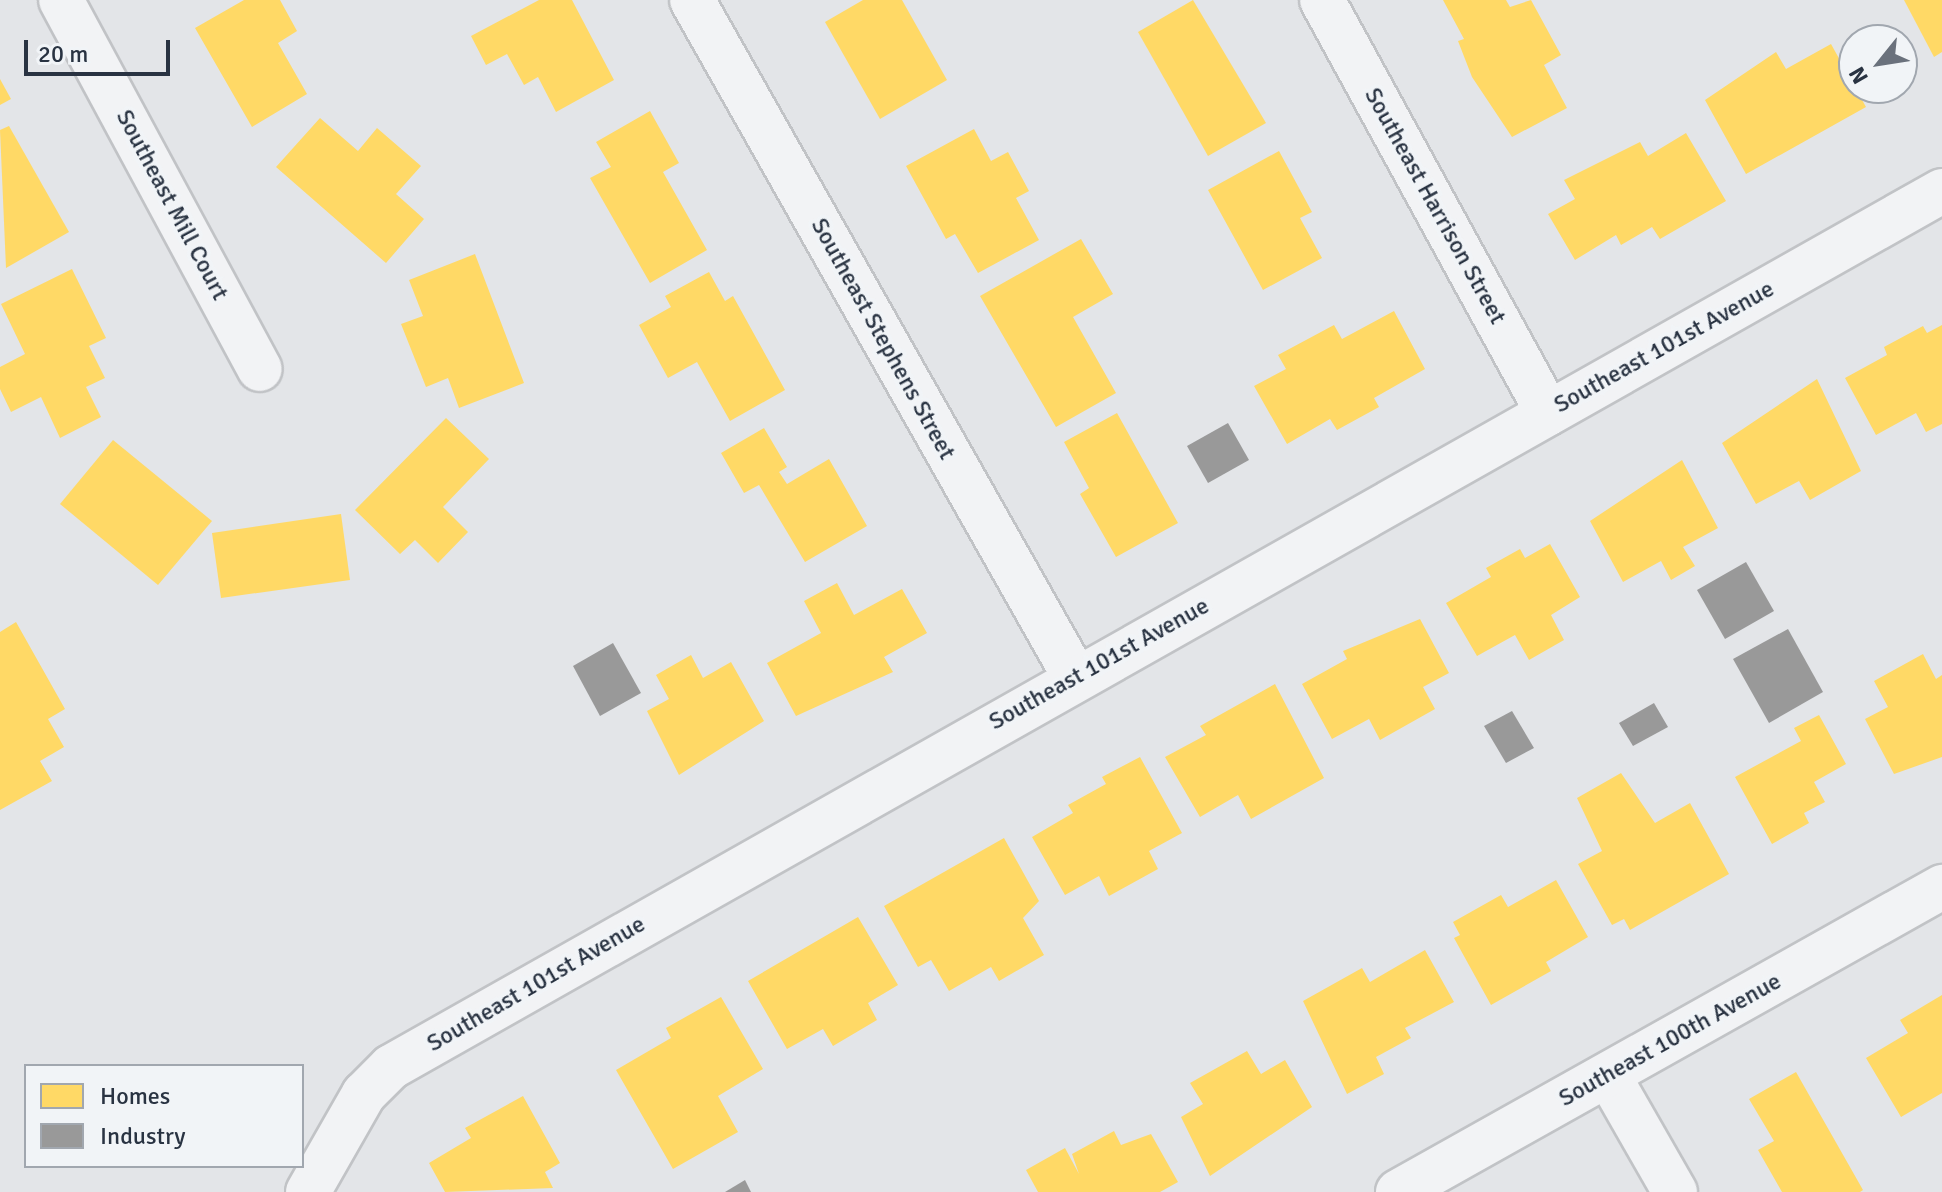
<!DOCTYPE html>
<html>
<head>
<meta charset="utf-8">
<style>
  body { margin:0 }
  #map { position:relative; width:1942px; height:1192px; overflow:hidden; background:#e3e5e8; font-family:Signika,sans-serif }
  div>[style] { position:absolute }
  .homes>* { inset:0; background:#ffd966 }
  .industry>* { inset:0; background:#999 }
  .roads { filter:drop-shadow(2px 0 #c1c3c6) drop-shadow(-2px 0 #c1c3c6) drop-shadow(0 2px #c1c3c6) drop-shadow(0 -2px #c1c3c6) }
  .street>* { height:44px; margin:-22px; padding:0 22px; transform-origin:22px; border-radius:22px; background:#f2f3f5 }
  span { translate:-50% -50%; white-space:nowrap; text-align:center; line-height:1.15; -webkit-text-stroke:8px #f1f4f7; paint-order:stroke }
  .street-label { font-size:24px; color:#293342 }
  .legend { position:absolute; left:24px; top:1064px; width:280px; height:104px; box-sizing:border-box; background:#f1f4f7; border:2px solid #a1a7af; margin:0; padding:10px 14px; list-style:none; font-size:24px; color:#293342 }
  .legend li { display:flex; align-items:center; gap:16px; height:40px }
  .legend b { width:40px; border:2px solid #a1a7af }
  .north { position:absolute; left:1838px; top:24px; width:80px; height:80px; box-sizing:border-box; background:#f1f4f7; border:2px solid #a1a7af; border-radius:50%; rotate:240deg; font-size:22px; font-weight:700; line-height:32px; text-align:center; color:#293342 }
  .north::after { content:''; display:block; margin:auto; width:28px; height:36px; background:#6a717c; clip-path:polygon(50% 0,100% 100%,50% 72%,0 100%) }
  .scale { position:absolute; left:24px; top:40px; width:146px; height:36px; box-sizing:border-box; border:4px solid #293342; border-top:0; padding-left:10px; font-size:24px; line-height:28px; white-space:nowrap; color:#293342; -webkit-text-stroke:6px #f1f4f7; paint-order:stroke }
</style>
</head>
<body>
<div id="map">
  <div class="homes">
    <i style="clip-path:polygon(244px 0,280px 0,297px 31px,278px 43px,307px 94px,252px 127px,195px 28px)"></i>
    <i style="clip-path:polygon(539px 0,572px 0,614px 80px,556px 112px,538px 77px,524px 85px,507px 54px,486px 65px,471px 36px)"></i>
    <i style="clip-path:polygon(863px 0,902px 0,947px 80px,880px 119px,825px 22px)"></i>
    <i style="clip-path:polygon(1193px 0,1266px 123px,1208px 156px,1138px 32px)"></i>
    <i style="clip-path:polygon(1443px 0,1506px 0,1510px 7px,1531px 0,1561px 55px,1544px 65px,1567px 108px,1512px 137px,1472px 77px,1458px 41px,1464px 39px)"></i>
    <i style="clip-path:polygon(1904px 0,1942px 0,1942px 52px,1934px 57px)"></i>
    <i style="clip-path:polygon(1831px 44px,1866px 107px,1746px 174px,1705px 100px,1776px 52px,1786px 69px)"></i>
    <i style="clip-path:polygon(0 79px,11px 99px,0 105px)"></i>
    <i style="clip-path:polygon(650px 111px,679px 163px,663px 172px,707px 250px,650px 283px,590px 178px,611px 167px,596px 142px)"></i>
    <i style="clip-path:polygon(320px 118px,358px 151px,377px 128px,421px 166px,396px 194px,424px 219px,386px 263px,276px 167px)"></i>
    <i style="clip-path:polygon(9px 126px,69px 232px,6px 268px,0 130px)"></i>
    <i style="clip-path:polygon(974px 129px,991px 161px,1008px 152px,1029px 191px,1016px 198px,1039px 240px,978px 273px,955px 234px,946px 239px,906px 166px)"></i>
    <i style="clip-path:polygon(1686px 133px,1726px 201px,1660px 239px,1652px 227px,1621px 245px,1616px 235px,1575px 260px,1548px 214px,1575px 199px,1564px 180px,1640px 142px,1648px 156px)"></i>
    <i style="clip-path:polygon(1279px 151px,1312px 212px,1300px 218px,1322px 258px,1263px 290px,1208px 190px)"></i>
    <i style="clip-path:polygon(1081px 239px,1113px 294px,1073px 317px,1116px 393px,1056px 427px,980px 296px)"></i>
    <i style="clip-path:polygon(475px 254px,524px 383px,459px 408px,448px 378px,426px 387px,401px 324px,423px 316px,409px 280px)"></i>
    <i style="clip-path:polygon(72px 269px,106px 338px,89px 346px,105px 378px,86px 387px,101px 417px,60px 438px,41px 397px,11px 412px,0 389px,0 367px,25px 354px,1px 304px)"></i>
    <i style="clip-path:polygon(709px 272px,725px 301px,733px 296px,785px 390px,730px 421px,697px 362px,668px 378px,639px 325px,671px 307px,665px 296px)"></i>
    <i style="clip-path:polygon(1394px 311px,1425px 369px,1374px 398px,1379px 407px,1337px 430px,1330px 419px,1287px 444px,1254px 386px,1286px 369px,1278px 355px,1334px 325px,1342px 339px)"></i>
    <i style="clip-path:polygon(1942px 325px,1942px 424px,1926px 432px,1916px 413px,1876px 435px,1845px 378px,1887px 355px,1884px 347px,1923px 326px,1927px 333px)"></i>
    <i style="clip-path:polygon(1817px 379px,1861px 471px,1810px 500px,1799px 481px,1756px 504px,1722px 443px)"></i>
    <i style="clip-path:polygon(1117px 413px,1178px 523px,1116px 557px,1080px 494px,1089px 488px,1064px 442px)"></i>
    <i style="clip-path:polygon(446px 418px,489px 459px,443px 507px,468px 532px,438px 563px,415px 540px,400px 554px,355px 510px)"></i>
    <i style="clip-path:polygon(764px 428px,787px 467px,779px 472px,787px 484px,829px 459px,867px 526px,805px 562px,759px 485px,744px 493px,721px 453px)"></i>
    <i style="clip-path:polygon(113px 440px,212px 521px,158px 585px,60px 504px)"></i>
    <i style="clip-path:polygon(1682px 460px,1718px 528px,1683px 547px,1695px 566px,1671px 580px,1661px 561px,1623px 582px,1590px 521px)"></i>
    <i style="clip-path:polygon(341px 514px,350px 580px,221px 598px,212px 533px)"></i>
    <i style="clip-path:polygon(1550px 544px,1580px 597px,1551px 615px,1564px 640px,1529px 660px,1515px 635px,1477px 656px,1446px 603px,1491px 577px,1486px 568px,1520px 549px,1525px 558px)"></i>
    <i style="clip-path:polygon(837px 583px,854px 615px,902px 589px,927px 633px,884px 657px,893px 672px,796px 716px,767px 663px,821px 633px,804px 601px)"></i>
    <i style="clip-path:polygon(1420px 619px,1449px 673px,1423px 687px,1435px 709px,1380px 740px,1369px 719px,1332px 739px,1302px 684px,1347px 659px,1343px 651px)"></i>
    <i style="clip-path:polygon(16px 622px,65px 709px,48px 719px,64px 747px,40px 761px,52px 781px,0 810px,0 632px)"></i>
    <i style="clip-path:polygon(1923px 654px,1936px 679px,1942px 675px,1942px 757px,1894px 774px,1865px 719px,1888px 707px,1874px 681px)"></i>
    <i style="clip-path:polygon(691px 655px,703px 678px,731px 662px,764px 721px,679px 775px,647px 711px,669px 699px,656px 675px)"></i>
    <i style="clip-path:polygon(1275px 684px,1324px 778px,1251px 819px,1238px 795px,1200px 817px,1165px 757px,1206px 735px,1200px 726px)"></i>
    <i style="clip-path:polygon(1819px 715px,1846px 764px,1814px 782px,1825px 802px,1804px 813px,1809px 823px,1772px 844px,1735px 777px,1801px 741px,1794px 728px)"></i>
    <i style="clip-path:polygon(1140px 757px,1182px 833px,1149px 851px,1158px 869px,1109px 896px,1099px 876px,1065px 895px,1032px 837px,1073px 813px,1068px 805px,1106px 784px,1102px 777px)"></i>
    <i style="clip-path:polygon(1621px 773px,1655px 823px,1690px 803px,1729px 874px,1630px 930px,1624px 919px,1612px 925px,1578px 864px,1602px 851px,1577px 798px)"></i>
    <i style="clip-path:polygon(1004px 838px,1039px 901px,1023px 918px,1044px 955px,999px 981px,991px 967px,949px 991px,931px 960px,918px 967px,884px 906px)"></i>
    <i style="clip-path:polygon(1556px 880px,1588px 937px,1546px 962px,1551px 971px,1491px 1005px,1454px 938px,1460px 935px,1453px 922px,1501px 895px,1508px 907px)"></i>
    <i style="clip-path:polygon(858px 917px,898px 985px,868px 1003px,877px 1020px,833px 1046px,823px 1029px,787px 1049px,748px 981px)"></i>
    <i style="clip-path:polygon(1425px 950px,1454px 1002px,1405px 1028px,1411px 1038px,1376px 1057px,1384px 1074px,1347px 1094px,1303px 1001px,1362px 968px,1370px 982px)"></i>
    <i style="clip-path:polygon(1942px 995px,1942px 1093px,1901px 1117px,1866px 1058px,1908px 1033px,1900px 1020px)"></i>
    <i style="clip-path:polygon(721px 997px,763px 1069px,718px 1096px,738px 1132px,673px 1169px,616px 1070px,671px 1038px,666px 1028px)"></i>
    <i style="clip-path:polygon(1247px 1051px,1261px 1074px,1285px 1060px,1312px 1107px,1210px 1176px,1181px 1117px,1203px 1104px,1190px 1083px)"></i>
    <i style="clip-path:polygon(1796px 1072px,1863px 1190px,1860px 1192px,1782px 1192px,1758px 1150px,1774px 1141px,1749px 1099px)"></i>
    <i style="clip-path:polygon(523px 1096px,560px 1163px,545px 1172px,553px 1188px,445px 1192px,429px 1163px,471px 1138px,465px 1128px)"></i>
    <i style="clip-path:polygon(1114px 1131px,1121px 1145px,1151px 1134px,1178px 1182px,1160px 1192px,1038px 1192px,1026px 1170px,1065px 1148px,1079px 1174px,1072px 1154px)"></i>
  </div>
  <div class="industry">
    <i style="clip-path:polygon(1228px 423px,1249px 460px,1208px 483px,1187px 446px)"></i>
    <i style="clip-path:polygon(1746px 562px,1774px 611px,1725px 639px,1697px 590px)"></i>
    <i style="clip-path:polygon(1788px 629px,1823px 692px,1769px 723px,1733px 659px)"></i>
    <i style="clip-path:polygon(613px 643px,641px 693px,600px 716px,573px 666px)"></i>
    <i style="clip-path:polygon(1654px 703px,1668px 727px,1633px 746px,1619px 723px)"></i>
    <i style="clip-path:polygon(1512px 711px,1534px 748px,1506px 763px,1484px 726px)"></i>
    <i style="clip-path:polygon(745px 1180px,751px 1192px,725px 1192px)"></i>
  </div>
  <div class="roads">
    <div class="street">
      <i style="left:61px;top:0;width:419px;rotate:61.7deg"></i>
      <i style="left:692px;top:0;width:778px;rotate:60.5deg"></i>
      <i style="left:1322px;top:0;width:471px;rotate:61.3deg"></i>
      <i style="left:1608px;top:1075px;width:135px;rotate:60.2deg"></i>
      <i style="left:308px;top:1192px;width:113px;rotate:-60.3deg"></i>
      <i style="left:364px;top:1094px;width:38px;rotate:-45deg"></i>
      <i style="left:391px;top:1067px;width:1781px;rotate:-29.46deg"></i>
      <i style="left:1398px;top:1192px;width:624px;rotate:-29.28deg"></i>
    </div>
  </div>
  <div class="street-label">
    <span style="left:172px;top:205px;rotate:62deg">Southeast Mill Court</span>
    <span style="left:1435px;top:206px;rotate:61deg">Southeast Harrison Street</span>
    <span style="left:883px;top:339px;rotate:61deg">Southeast Stephens Street</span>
    <span style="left:1664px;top:347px;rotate:-29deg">Southeast 101st Avenue</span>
    <span style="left:1099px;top:664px;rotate:-29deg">Southeast 101st Avenue</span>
    <span style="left:536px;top:984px;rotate:-30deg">Southeast 101st Avenue</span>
    <span style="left:1670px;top:1040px;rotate:-29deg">Southeast 100th Avenue</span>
  </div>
  <ul class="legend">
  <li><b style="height:22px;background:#ffd966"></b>Homes</li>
  <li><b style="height:22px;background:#999"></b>Industry</li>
  </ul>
  <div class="north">N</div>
  <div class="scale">20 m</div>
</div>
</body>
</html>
